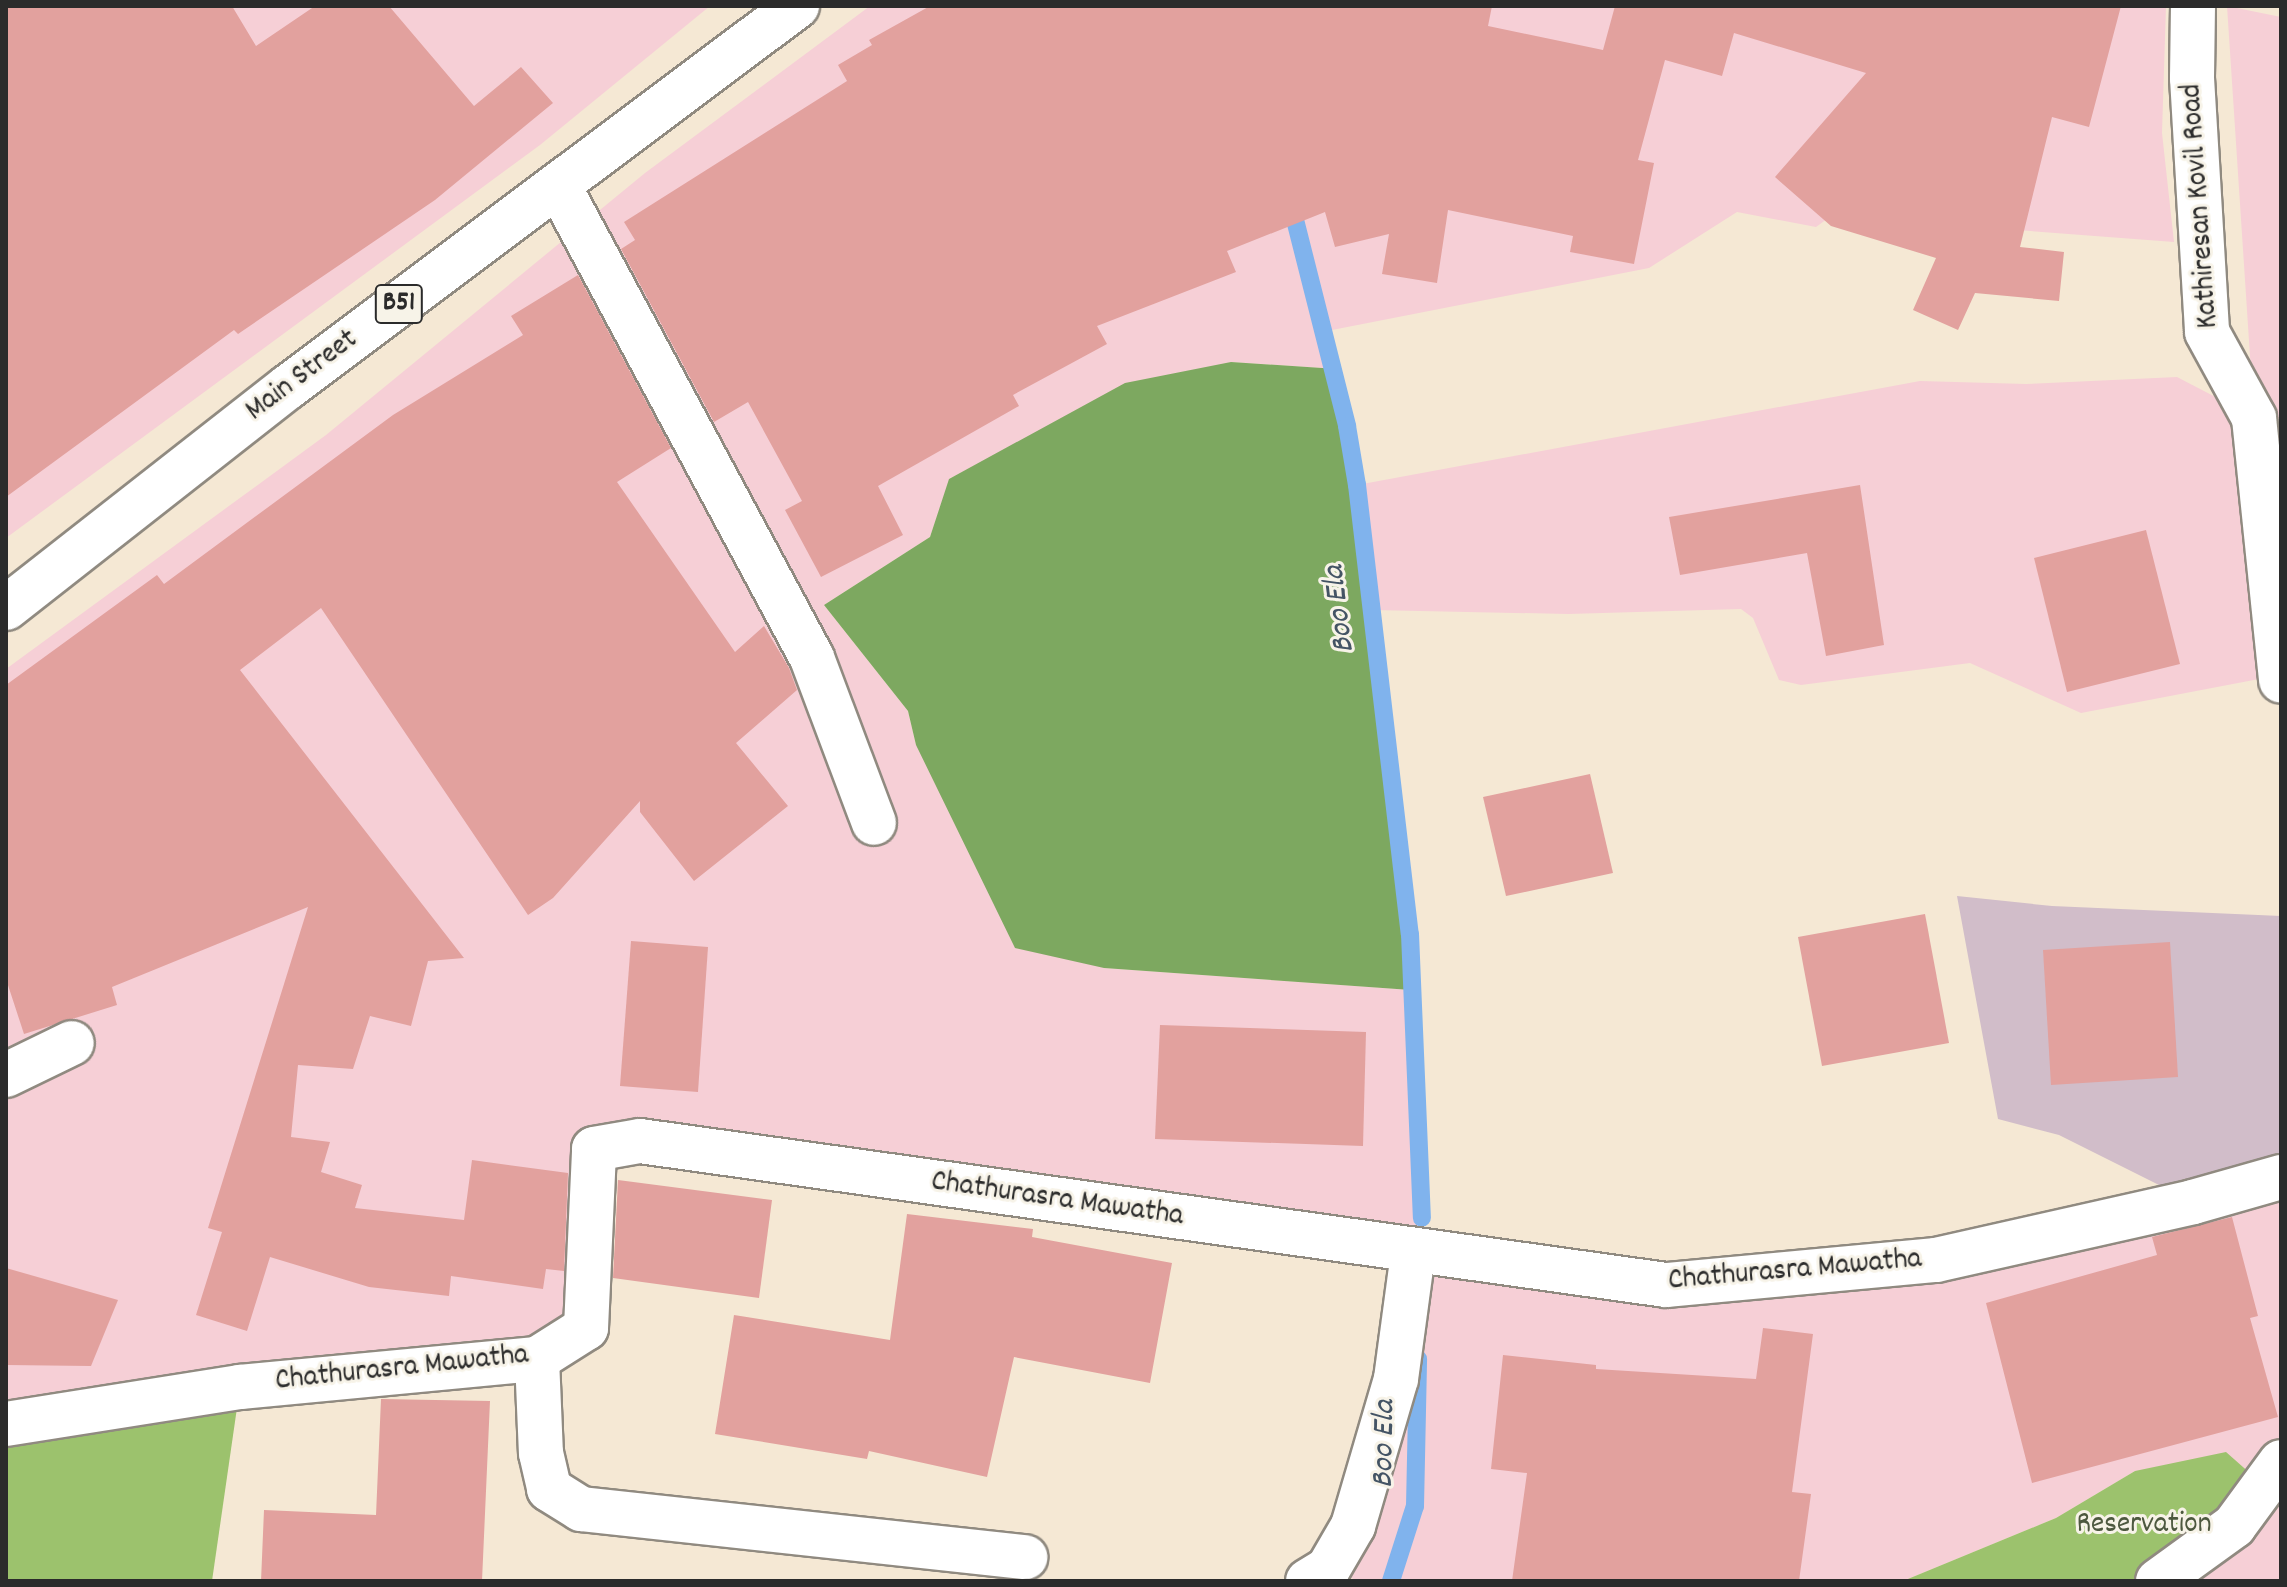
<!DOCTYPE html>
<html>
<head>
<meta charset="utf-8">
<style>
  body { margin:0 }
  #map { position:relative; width:2287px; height:1587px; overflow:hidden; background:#f5e8d4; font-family:Dekko,sans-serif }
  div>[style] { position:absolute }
  .built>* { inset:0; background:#f6cfd6 }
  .industrial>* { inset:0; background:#d1bdc9 }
  .green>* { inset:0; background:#9cc26d }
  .forest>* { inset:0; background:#7da860 }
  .stream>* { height:18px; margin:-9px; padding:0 9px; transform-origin:9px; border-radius:9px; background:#80b3ed }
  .building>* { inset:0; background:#e2a19e }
  .roads { filter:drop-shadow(2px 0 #908a80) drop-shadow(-2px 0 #908a80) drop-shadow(0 2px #908a80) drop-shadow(0 -2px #908a80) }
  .minor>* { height:44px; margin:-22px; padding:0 22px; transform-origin:22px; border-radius:22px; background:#fff }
  .primary>* { height:44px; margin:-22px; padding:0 22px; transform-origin:22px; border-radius:22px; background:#fff }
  span { translate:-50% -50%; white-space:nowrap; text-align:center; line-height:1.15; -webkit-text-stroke:6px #f7f3e8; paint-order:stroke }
  .shield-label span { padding:2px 6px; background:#f7f3e8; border:2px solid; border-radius:6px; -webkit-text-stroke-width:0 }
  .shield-label { font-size:28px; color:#2b2b2b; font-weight:700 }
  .street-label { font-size:30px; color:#2b2b2b }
  .park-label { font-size:30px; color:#4d583f }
  .water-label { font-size:32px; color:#445465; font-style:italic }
  .frame { position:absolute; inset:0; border:8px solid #2b2b2b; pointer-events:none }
</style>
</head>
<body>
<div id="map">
  <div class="built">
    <i style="clip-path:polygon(6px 6px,710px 6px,540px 145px,6px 538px)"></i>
    <i style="clip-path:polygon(870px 6px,2166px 6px,2162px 133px,2174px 242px,1964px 226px,1859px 196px,1816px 227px,1737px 212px,1649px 268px,1332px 330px,1337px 369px,1231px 362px,950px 478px,930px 537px,824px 605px,908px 711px,916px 745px,1104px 968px,1411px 990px,1422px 1218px,1413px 1252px,1666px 1285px,1936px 1260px,2281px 1177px,2281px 1581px,2158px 1581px,2135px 1471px,2056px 1518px,1903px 1581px,1359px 1581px,1328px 1569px,1412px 1253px,594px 1149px,586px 1328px,537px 1359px,6px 1424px,6px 669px,326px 435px,645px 173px)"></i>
    <i style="clip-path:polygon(2227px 6px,2281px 17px,2281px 418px,2255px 418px,2280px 675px,2081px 713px,1970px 663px,1801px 685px,1779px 680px,1753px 618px,1741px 609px,1568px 614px,1372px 610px,1357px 485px,1920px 381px,2026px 384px,2177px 377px,2254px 417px)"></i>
  </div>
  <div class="industrial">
    <i style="clip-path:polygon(1957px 896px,2052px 906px,2281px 916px,2281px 1177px,2193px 1202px,2059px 1135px,1998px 1119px)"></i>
  </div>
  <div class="green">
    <i style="clip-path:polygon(240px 1387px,212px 1581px,6px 1581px,6px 1424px)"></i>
    <i style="clip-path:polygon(2226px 1452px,2252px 1475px,2158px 1581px,1903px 1581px,2056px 1518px,2135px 1471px)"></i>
  </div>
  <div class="forest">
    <i style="clip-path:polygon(1231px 362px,1337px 369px,1357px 485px,1410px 934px,1411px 990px,1104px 968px,1015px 948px,916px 745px,908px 711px,824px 605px,930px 537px,949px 479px,1125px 383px)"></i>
  </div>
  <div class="stream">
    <i style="left:1290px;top:200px;width:233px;rotate:75.8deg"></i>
    <i style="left:1347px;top:426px;width:60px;rotate:80.4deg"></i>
    <i style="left:1357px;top:485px;width:452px;rotate:83.3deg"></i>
    <i style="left:1410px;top:934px;width:284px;rotate:87.6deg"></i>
    <i style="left:1391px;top:1581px;width:79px;rotate:-72.3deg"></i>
    <i style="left:1415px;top:1506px;width:147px;rotate:-88.8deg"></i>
  </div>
  <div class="building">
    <i style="clip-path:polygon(6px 6px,232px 6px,256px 46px,315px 6px,389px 6px,474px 106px,521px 67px,553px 103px,435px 200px,238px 334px,234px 330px,6px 497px)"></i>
    <i style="clip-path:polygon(930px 6px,1492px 6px,1488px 26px,1603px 50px,1615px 6px,2121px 6px,2089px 127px,2052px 117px,2020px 247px,2064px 252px,2059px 301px,1975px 293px,1958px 330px,1913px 310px,1936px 258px,1831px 226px,1775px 177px,1866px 73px,1734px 33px,1722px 76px,1665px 60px,1638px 160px,1654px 163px,1634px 264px,1570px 252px,1573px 236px,1448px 210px,1437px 283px,1382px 274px,1389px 234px,1335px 247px,1325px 212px,1227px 251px,1236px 272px,1097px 326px,1107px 344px,1013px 395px,1019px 406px,878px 486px,903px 535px,821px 577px,785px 510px,802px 501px,748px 402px,714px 422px,621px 249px,635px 240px,624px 222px,847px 81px,838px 65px,872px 45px,869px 40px)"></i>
    <i style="clip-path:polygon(578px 275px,671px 448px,617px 482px,735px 652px,764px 626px,789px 668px,797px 690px,736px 743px,788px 806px,694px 881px,640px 812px,640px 801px,553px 898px,528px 915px,321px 608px,240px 670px,464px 958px,428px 961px,411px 1026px,370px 1016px,353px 1069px,298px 1065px,291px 1137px,330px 1142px,321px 1172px,362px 1185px,355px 1208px,464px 1220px,472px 1160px,568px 1173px,564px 1271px,546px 1269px,543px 1289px,451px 1276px,449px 1296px,369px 1287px,270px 1257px,247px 1331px,196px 1315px,222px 1232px,208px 1228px,308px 907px,112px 987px,117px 1005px,24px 1034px,6px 979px,6px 685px,157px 575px,164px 584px,393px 415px,523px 335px,511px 316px)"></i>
    <i style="clip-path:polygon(1860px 485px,1884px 645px,1826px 656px,1807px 553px,1680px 575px,1669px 517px)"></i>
    <i style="clip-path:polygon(2146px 530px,2180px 664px,2067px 692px,2034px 558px)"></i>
    <i style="clip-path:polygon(1590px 774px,1613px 873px,1506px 896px,1483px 797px)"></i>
    <i style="clip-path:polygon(1925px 914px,1949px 1043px,1822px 1066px,1798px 937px)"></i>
    <i style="clip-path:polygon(631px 941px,708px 947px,698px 1092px,620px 1086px)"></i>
    <i style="clip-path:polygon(2170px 942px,2178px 1077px,2051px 1085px,2043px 950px)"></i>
    <i style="clip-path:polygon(1160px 1025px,1366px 1032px,1363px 1146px,1155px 1139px)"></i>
    <i style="clip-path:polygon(618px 1180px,772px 1200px,759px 1298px,613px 1278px)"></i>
    <i style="clip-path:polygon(907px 1214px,1033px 1229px,1032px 1237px,1172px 1263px,1150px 1383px,1014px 1357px,987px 1477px,869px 1451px,867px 1459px,715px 1434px,734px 1315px,890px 1340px)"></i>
    <i style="clip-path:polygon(2232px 1217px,2258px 1316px,2250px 1318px,2278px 1417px,2032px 1483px,1986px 1303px,2157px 1255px,2152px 1237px)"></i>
    <i style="clip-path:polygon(6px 1268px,118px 1300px,91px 1366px,6px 1365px)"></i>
    <i style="clip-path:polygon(1763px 1328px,1813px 1334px,1792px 1492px,1811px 1494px,1799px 1581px,1512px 1581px,1527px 1473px,1491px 1469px,1503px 1355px,1596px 1365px,1596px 1369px,1756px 1379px)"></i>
    <i style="clip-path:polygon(381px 1399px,490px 1401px,482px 1581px,261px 1581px,264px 1510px,376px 1515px)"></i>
  </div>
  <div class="roads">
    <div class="minor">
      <i style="left:2193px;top:6px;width:72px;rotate:90.8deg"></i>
      <i style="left:2192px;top:78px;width:254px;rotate:86.6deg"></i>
      <i style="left:2207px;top:332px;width:98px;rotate:61.3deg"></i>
      <i style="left:2254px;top:418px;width:264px;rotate:84.1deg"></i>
      <i style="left:558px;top:185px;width:537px;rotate:61.76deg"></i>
      <i style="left:812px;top:658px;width:176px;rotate:69.4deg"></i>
      <i style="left:6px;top:1075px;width:73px;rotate:-25.9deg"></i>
      <i style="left:537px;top:1359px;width:94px;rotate:87.6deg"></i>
      <i style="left:541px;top:1453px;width:37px;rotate:77deg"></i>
      <i style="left:549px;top:1489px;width:38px;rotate:32deg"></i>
      <i style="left:581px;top:1509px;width:447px;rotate:6.2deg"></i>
      <i style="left:6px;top:1424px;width:237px;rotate:-9deg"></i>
      <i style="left:240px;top:1387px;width:298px;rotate:-5.4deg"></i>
      <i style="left:537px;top:1359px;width:58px;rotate:-32.3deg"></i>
      <i style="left:586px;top:1328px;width:179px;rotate:-87.4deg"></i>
      <i style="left:594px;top:1149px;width:47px;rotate:-9.9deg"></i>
      <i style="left:640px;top:1141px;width:1036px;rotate:7.99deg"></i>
      <i style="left:1666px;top:1285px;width:271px;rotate:-5.3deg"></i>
      <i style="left:1936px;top:1260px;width:263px;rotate:-12.7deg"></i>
      <i style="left:2193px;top:1202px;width:91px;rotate:-15.9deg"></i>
      <i style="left:1308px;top:1581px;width:23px;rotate:-31deg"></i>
      <i style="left:1328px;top:1569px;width:50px;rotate:-59.8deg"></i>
      <i style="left:1353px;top:1526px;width:153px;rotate:-73.7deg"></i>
      <i style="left:1396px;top:1379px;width:127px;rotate:-82.3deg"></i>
      <i style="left:2158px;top:1581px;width:94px;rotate:-35.9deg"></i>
      <i style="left:2234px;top:1526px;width:79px;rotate:-53.7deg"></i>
    </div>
    <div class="primary">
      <i style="left:6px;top:608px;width:358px;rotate:-38.1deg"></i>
      <i style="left:288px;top:387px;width:636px;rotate:-36.82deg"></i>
    </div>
  </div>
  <div class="shield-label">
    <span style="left:399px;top:304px">B51</span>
  </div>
  <div class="street-label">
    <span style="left:2202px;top:206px;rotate:-94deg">Kathiresan Kovil Road</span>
    <span style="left:303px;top:377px;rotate:-37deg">Main Street</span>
    <span style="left:1057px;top:1201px;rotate:8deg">Chathurasra Mawatha</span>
    <span style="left:1795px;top:1272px;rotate:-5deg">Chathurasra Mawatha</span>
    <span style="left:402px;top:1370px;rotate:-6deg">Chathurasra Mawatha</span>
  </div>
  <div class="park-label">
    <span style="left:2144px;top:1526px">Reservation</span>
  </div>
  <div class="water-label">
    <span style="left:1341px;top:609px;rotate:-97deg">Boo Ela</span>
    <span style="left:1386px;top:1444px;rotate:-89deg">Boo Ela</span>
  </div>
  <div class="frame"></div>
</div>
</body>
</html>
